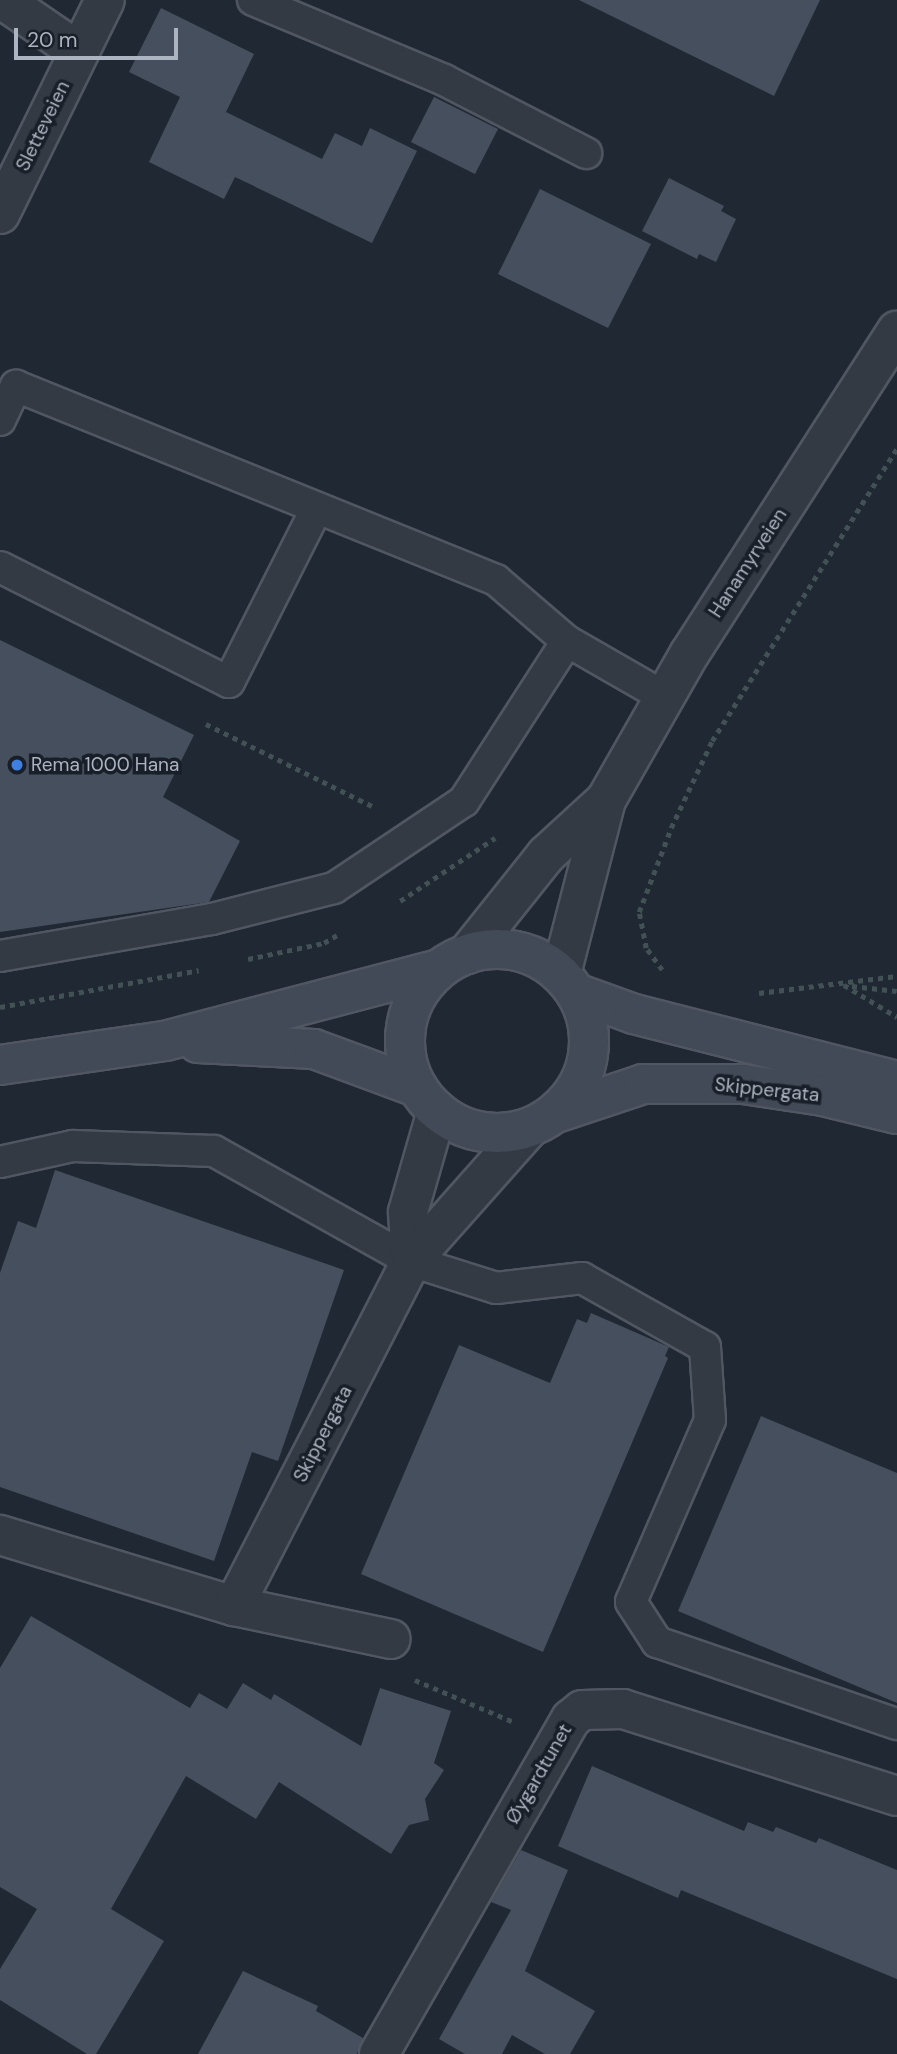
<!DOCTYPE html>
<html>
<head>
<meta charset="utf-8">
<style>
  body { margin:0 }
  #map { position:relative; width:897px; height:2054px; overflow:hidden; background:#202833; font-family:"DM Sans",sans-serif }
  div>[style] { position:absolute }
  .building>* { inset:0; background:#464f5d }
  .path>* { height:4.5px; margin-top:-2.25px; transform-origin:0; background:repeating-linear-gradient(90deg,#415154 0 5px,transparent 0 10px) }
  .roads { filter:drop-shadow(2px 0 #515762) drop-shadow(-2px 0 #515762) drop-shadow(0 2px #515762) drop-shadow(0 -2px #515762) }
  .service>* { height:30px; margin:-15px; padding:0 15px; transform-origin:15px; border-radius:15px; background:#333a44 }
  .minor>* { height:38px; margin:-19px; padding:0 19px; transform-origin:19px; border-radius:19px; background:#333a44 }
  .secondary>* { height:38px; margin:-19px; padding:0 19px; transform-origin:19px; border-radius:19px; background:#424957 }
  .secondary>.ring { margin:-19px; padding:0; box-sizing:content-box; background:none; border:38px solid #424957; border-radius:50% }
  .dots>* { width:19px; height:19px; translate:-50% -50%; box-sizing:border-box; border:4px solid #191f28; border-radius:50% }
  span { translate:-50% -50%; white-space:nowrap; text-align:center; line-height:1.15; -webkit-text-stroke:7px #191f28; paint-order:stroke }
  .street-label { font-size:19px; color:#adb4c1 }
  .poi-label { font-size:19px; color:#adb4c1 }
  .left { translate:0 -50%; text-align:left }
  .scale { position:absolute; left:14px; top:28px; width:164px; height:32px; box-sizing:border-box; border:4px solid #adb4c1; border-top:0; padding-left:9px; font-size:21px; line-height:24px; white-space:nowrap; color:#adb4c1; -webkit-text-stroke:5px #191f28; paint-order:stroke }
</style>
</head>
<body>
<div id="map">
  <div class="building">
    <i style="clip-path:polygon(579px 0,820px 0,774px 96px)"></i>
    <i style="clip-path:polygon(161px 8px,254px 54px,226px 112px,322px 159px,335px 133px,362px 146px,370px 128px,417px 151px,372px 243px,235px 177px,224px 199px,149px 162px,180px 97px,129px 72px)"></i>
    <i style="clip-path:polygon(434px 97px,498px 129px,475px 174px,411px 142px)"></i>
    <i style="clip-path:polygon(669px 178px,724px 206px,721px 211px,736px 219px,716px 262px,699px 254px,697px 259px,642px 231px)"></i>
    <i style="clip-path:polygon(540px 189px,651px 244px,608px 328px,498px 274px)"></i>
    <i style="clip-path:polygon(0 640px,194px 735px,163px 797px,240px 841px,209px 902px,0 932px)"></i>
    <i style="clip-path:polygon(55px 1170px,344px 1270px,278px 1461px,252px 1452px,214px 1561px,0 1487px,0 1273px,18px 1221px,36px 1228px)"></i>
    <i style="clip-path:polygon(591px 1313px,669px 1347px,665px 1356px,668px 1358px,543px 1652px,361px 1574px,459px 1345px,550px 1383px,577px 1319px,587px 1323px)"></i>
    <i style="clip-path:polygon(761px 1416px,897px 1473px,897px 1703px,678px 1611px)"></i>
    <i style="clip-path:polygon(31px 1616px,190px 1708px,199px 1693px,227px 1709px,243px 1683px,271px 1700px,274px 1694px,361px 1746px,380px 1688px,451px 1711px,434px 1763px,444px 1770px,425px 1799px,429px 1820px,409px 1825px,391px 1854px,279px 1782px,256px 1819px,186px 1776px,111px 1909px,164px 1941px,96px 2054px,87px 2054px,0 2000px,0 1969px,37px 1909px,0 1887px,0 1668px)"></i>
    <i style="clip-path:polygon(592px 1766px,744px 1831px,748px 1822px,773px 1832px,776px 1827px,816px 1843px,819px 1838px,897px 1870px,897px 1979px,681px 1890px,678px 1898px,558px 1846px)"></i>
    <i style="clip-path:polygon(521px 1850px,568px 1870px,525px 1971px,595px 2011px,570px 2054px,545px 2054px,512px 2035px,502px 2054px,465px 2054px,439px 2039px,511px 1910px,491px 1902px)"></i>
    <i style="clip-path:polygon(243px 1971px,318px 2006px,316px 2011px,363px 2038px,357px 2054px,198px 2054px)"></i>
  </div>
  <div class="path">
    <i style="left:206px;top:724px;width:187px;rotate:26.3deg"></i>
    <i style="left:400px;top:901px;width:114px;rotate:-33.6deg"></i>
    <i style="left:248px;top:959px;width:78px;rotate:-11.9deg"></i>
    <i style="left:324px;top:943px;width:15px;rotate:-32deg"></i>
    <i style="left:662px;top:970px;width:27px;rotate:-126deg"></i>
    <i style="left:646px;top:948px;width:37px;rotate:-101deg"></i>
    <i style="left:639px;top:912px;width:90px;rotate:-69.1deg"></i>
    <i style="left:671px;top:828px;width:96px;rotate:-64.8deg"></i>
    <i style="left:712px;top:741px;width:347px;rotate:-57.7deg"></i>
    <i style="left:844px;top:985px;width:62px;rotate:31.1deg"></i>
    <i style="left:852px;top:986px;width:45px;rotate:6.3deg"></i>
    <i style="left:759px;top:993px;width:139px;rotate:-7deg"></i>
    <i style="left:0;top:1007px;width:202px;rotate:-10.5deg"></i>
    <i style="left:415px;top:1680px;width:108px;rotate:23deg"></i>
  </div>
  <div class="roads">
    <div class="service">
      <i style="left:253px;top:0;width:207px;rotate:22.7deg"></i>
      <i style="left:444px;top:80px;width:160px;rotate:27.2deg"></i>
      <i style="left:0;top:420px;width:38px;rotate:-65deg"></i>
      <i style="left:16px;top:386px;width:518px;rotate:22.01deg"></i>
      <i style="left:496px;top:580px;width:94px;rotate:40.7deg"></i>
      <i style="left:567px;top:641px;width:114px;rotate:29.9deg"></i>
      <i style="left:0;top:567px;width:256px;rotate:26.7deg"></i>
      <i style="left:229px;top:682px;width:193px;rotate:-63.2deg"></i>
      <i style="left:0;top:956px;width:215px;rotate:-9.9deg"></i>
      <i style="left:212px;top:919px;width:126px;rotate:-14.3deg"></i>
      <i style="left:334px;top:888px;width:156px;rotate:-33.8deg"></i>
      <i style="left:464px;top:801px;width:190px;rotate:-57.2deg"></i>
      <i style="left:0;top:1162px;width:75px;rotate:-12.4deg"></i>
      <i style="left:73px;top:1146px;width:141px;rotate:2deg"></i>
      <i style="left:214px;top:1151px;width:226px;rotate:29.2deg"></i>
      <i style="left:411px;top:1261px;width:89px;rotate:17.6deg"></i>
      <i style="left:496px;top:1288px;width:87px;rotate:-6.6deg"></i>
      <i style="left:582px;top:1278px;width:141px;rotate:29.3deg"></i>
      <i style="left:705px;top:1347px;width:73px;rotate:86.1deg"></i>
      <i style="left:710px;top:1420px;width:198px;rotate:113.5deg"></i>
      <i style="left:631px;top:1602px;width:48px;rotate:57deg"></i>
      <i style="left:657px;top:1642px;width:254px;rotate:18.9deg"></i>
    </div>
    <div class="minor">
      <i style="left:3px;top:0;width:92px;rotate:34.4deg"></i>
      <i style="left:0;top:214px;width:238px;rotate:-63.9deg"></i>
      <i style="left:467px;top:954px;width:127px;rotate:-51.4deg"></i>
      <i style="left:546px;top:855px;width:81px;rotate:-42.5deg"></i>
      <i style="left:606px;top:800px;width:169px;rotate:-60.3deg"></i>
      <i style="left:690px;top:653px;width:383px;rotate:-57.3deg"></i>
      <i style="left:561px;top:974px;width:180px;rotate:-75.5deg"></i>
      <i style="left:411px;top:1261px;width:49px;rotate:-93.5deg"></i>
      <i style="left:408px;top:1212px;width:105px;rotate:-74deg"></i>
      <i style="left:0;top:1535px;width:245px;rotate:16.9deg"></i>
      <i style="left:234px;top:1606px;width:160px;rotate:11.9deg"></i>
      <i style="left:234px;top:1606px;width:388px;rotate:-62.8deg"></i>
      <i style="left:411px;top:1261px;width:176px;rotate:-48.4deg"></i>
      <i style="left:379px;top:2054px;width:386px;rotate:-60.2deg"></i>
      <i style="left:571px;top:1719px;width:14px;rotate:-39deg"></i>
      <i style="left:582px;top:1710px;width:41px;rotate:-1.4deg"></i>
      <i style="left:623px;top:1709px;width:287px;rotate:17.6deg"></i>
    </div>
    <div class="secondary">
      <i class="ring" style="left:405px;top:949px;width:146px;height:146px"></i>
      <i style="left:576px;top:993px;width:62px;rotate:19.9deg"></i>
      <i style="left:634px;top:1014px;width:271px;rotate:14.3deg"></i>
      <i style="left:198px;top:1043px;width:116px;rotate:3deg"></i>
      <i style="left:314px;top:1049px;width:110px;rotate:20.3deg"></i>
      <i style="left:0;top:1065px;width:167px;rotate:-8.3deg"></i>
      <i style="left:165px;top:1041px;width:283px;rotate:-14.7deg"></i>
      <i style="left:556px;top:1113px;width:92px;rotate:-18.4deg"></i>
      <i style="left:643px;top:1084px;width:100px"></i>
      <i style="left:743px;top:1084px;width:81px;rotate:8.5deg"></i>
      <i style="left:823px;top:1096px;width:76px;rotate:13.7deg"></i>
    </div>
  </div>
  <div class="dots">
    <i style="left:17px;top:765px;background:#3f7fe0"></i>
  </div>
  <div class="street-label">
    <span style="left:43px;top:126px;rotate:-64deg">Sletteveien</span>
    <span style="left:748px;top:563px;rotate:-57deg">Hanamyrveien</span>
    <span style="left:767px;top:1090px;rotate:6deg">Skippergata</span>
    <span style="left:323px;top:1434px;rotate:-63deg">Skippergata</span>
    <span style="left:539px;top:1774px;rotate:-60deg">Øygardtunet</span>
  </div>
  <div class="poi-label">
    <span class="left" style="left:31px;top:765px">Rema 1000 Hana</span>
  </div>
  <div class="scale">20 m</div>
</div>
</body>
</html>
